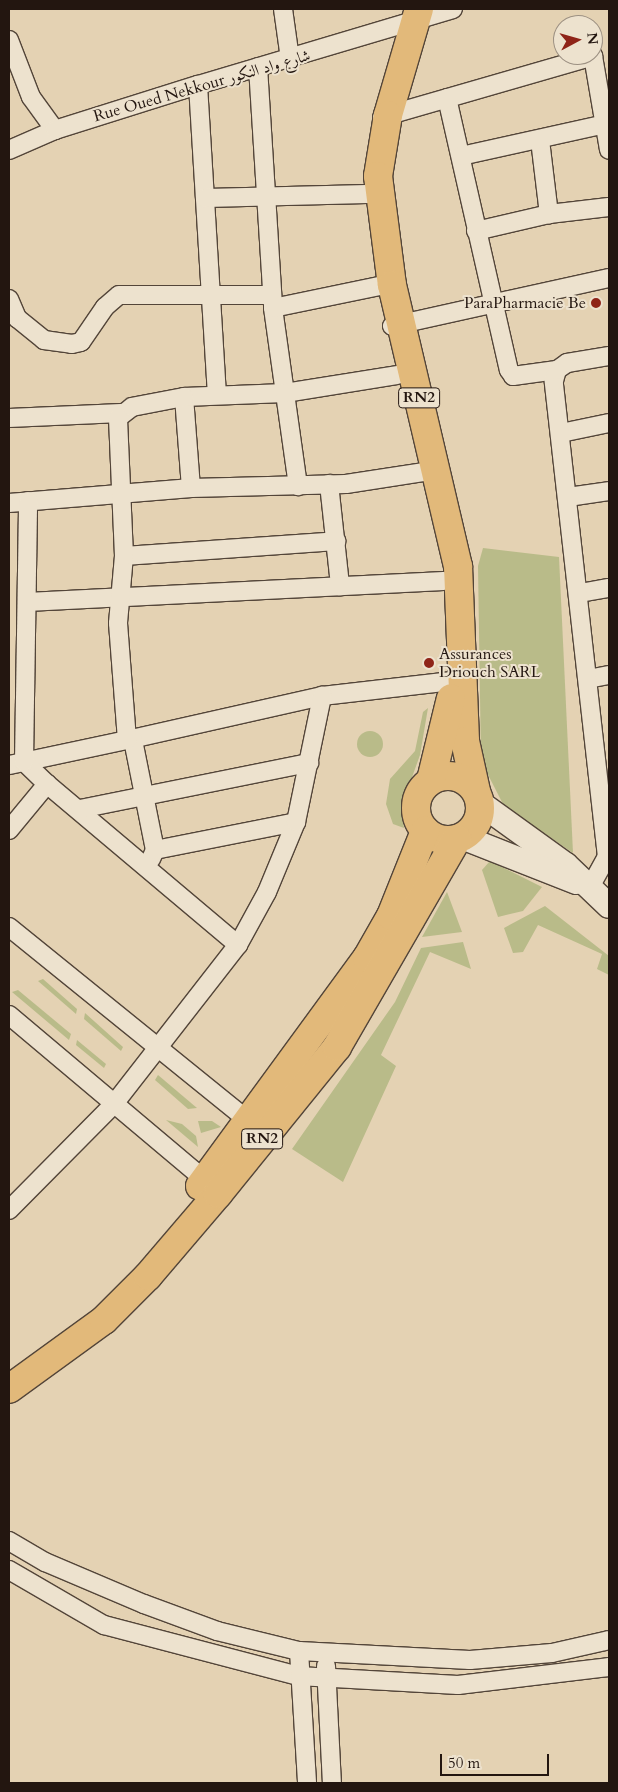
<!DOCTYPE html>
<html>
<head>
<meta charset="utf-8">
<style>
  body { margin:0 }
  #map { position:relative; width:618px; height:1792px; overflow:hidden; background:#e4d2b3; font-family:Cardo,Amiri,serif }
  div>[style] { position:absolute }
  .green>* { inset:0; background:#b9bb89 }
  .round { border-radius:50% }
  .roads { filter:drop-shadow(1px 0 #534539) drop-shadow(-1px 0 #534539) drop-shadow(0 1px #534539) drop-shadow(0 -1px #534539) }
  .street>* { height:18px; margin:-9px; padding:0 9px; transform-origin:9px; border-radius:9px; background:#ede2ce }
  .secondary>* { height:24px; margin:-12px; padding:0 12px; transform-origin:12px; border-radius:12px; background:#ede2ce }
  .primary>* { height:28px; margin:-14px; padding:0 14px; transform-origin:14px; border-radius:14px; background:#e2b97a }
  .primary>.ring { margin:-14px; padding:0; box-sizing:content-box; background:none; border:28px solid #e2b97a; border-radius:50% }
  .dots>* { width:14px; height:14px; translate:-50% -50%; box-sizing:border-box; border:2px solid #ede2ce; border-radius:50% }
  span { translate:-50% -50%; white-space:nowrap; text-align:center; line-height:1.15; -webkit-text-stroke:4px #ede2ce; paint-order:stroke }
  .shield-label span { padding:1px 4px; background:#ede2ce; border:1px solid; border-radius:4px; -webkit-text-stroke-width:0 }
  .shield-label { font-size:15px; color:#231610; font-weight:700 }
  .street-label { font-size:16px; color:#231610 }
  .poi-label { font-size:16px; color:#231610 }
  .right { translate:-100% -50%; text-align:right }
  .left { translate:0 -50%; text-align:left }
  .frame { position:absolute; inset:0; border:10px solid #231610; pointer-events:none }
  .north { position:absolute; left:553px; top:15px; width:50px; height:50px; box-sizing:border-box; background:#ede2ce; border:1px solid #9c9082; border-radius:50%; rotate:84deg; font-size:14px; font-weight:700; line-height:20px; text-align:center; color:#231610 }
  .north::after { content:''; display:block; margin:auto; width:18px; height:22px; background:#8f2418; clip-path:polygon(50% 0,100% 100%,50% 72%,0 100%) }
  .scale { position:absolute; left:440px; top:1754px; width:109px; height:22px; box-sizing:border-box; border:2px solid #231610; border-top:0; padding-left:6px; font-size:15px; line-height:18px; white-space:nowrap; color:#231610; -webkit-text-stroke:4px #ede2ce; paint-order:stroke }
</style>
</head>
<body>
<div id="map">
  <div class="green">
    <i style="clip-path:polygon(483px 548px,559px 557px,573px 853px,504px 806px,481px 761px,478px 566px)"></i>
    <i style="clip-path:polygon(428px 708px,420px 755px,401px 808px,404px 828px,393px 824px,386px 804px,390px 779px,415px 751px,423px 712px)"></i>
    <i class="round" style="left:357px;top:731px;width:26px;height:26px"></i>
    <i style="clip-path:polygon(490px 861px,542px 887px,523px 911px,498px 917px,482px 870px)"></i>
    <i style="clip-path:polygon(447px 892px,462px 932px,422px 937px)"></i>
    <i style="clip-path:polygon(545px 906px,609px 956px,609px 975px,597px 969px,602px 954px,538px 925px,523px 952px,513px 953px,504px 928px)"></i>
    <i style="clip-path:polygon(463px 942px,471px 969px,430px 952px,381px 1055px,396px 1066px,343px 1182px,292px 1149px,395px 1002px,421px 948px)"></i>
    <i style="clip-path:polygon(43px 979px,77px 1009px,76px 1014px,38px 981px)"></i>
    <i style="clip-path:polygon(18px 990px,71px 1034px,69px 1040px,12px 992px)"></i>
    <i style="clip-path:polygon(85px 1013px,123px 1047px,121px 1051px,84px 1019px)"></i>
    <i style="clip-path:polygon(77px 1040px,106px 1064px,104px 1068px,76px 1045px)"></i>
    <i style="clip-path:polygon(158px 1075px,197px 1108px,188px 1109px,155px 1080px)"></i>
    <i style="clip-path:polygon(166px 1120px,182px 1124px,196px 1136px,198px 1147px)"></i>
    <i style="clip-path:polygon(198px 1121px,212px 1121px,221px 1127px,201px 1133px)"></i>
  </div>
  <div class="roads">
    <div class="street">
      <i style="left:283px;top:9px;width:50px;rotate:82deg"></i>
      <i style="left:9px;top:40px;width:61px;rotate:68.9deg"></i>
      <i style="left:31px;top:97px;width:41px;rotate:54deg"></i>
      <i style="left:258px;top:67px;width:241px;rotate:86.4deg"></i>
      <i style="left:273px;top:308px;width:180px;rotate:82deg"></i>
      <i style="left:198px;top:85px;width:309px;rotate:86.5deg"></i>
      <i style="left:447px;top:98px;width:279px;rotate:77.2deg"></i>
      <i style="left:509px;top:370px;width:7px;rotate:56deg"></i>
      <i style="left:513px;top:376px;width:44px;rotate:-7.8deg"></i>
      <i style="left:382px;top:117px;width:220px;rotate:-16.1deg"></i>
      <i style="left:593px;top:56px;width:95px;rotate:80.3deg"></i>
      <i style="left:540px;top:140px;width:75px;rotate:83.1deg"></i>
      <i style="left:549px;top:214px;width:60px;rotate:-6.7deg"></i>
      <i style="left:9px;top:150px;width:50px;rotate:-23.5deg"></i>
      <i style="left:55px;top:130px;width:150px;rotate:-17.5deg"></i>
      <i style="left:198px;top:85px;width:266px;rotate:-16.6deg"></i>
      <i style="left:461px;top:156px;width:148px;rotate:-12.5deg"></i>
      <i style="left:205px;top:198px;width:163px;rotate:-1.4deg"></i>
      <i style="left:476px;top:231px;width:75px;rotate:-13.1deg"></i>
      <i style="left:9px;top:299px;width:21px;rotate:67deg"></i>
      <i style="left:17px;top:318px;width:35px;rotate:39deg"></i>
      <i style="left:44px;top:340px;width:28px;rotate:8deg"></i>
      <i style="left:72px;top:344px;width:9px;rotate:-13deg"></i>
      <i style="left:81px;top:342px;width:42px;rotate:-55.6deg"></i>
      <i style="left:105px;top:307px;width:18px;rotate:-41deg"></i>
      <i style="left:119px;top:295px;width:153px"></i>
      <i style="left:273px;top:308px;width:108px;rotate:-11.7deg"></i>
      <i style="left:392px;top:326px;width:222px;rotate:-12.5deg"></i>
      <i style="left:9px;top:418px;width:112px;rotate:-2.6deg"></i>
      <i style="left:561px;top:433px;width:49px;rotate:-11.8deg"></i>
      <i style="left:329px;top:484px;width:103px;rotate:83.8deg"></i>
      <i style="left:191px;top:488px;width:91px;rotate:-94.4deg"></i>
      <i style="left:184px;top:397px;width:101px;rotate:-2.3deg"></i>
      <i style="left:285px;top:393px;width:113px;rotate:-9.1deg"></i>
      <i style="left:568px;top:497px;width:41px;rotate:-8.3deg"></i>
      <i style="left:9px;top:503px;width:183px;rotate:-4.7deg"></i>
      <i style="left:191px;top:488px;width:155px;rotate:-1.5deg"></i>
      <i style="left:346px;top:484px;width:91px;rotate:-8.8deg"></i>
      <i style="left:124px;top:556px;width:213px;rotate:-4deg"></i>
      <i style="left:580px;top:593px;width:29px;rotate:-10deg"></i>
      <i style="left:27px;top:602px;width:417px;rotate:-2.9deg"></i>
      <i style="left:588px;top:679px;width:21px;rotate:-11deg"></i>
      <i style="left:127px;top:740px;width:200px;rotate:-12.7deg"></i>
      <i style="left:322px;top:696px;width:131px;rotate:-6.6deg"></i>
      <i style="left:133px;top:740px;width:112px;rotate:78.7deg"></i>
      <i style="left:155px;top:850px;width:10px;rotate:114deg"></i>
      <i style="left:9px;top:765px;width:121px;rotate:-12deg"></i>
      <i style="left:127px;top:740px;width:117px;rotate:-94.4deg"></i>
      <i style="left:118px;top:623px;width:67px;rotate:-84.9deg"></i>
      <i style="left:124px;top:556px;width:138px;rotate:-92.5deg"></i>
      <i style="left:118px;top:418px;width:18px;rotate:-38deg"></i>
      <i style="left:132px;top:407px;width:53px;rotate:-10.9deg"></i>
      <i style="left:47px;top:784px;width:250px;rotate:40.1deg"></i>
      <i style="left:80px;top:809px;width:234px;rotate:-11.4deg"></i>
      <i style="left:9px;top:830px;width:60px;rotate:-50.4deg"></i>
      <i style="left:47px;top:784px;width:32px;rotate:-136deg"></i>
      <i style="left:24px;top:762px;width:261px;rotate:-89.1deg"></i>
      <i style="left:155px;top:850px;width:144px;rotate:-11.2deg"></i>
      <i style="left:589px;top:889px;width:37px;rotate:-61deg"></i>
      <i style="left:607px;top:857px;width:479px;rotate:-96.4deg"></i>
      <i style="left:554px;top:381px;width:11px;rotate:-75deg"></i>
      <i style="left:557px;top:370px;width:12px;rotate:-35deg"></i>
      <i style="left:567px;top:363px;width:43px;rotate:-9.5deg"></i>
      <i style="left:9px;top:927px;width:310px;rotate:39deg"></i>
      <i style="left:9px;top:1015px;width:256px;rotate:40.1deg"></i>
      <i style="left:9px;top:1210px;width:149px;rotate:-45.3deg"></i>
      <i style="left:114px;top:1104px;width:202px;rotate:-52.1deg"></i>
      <i style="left:238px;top:945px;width:60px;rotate:-61.3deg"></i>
      <i style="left:267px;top:892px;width:76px;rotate:-67.5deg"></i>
      <i style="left:296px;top:822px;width:129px;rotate:-78.3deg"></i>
      <i style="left:9px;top:1541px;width:42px;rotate:30.3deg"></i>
      <i style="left:45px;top:1562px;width:108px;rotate:23deg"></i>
      <i style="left:144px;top:1604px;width:78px;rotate:20.3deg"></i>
      <i style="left:217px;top:1631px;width:84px;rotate:13.7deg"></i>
      <i style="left:299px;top:1651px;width:171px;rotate:3deg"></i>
      <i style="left:470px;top:1660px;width:82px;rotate:-4.9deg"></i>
      <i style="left:552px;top:1653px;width:58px;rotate:-12.8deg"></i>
      <i style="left:9px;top:1570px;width:110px;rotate:30.1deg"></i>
      <i style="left:104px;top:1625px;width:201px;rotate:14.7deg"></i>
      <i style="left:298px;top:1676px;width:160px;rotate:3.2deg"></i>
      <i style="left:458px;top:1685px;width:152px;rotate:-6.8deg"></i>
      <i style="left:299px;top:1651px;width:132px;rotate:86.5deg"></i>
      <i style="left:326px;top:1666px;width:117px;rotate:87.1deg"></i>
    </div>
    <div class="secondary">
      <i style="left:480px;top:803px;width:106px;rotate:35.8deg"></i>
      <i style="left:566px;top:865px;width:59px;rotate:43.6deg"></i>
      <i style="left:462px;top:837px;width:123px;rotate:21.5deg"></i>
    </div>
    <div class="primary">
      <i style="left:419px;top:9px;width:110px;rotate:106.3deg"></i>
      <i style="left:388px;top:115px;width:62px;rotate:99.3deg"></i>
      <i style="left:378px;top:176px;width:110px;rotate:82.7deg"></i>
      <i style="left:392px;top:285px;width:289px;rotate:76.8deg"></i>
      <i style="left:458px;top:566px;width:175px;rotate:87.7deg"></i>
      <i style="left:465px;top:741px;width:51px;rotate:77.6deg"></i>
      <i class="ring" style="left:416px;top:776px;width:36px;height:36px"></i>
      <i style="left:431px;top:780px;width:84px;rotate:-76.3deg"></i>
      <i style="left:200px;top:1186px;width:283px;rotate:-53.8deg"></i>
      <i style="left:367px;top:958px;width:48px;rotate:-60.3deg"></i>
      <i style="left:391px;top:916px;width:92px;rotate:-68.2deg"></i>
      <i style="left:9px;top:1389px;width:117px;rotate:-36deg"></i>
      <i style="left:104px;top:1320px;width:62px;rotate:-45deg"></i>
      <i style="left:148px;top:1276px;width:108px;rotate:-49.5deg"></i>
      <i style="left:218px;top:1194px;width:189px;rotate:-51deg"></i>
      <i style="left:337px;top:1047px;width:240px;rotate:-60deg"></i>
    </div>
  </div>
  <div class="dots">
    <i style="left:596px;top:303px;background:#8f2418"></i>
    <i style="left:429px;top:663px;background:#8f2418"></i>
  </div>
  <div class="shield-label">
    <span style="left:419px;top:398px">RN2</span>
    <span style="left:262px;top:1139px">RN2</span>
  </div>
  <div class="street-label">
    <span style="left:202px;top:86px;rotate:-16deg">Rue Oued Nekkour شارع واد النکور</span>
  </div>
  <div class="poi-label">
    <span class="right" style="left:586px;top:303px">ParaPharmacie Be</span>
    <span class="left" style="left:439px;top:663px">Assurances<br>Driouch SARL</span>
  </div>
  <div class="frame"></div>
  <div class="north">N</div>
  <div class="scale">50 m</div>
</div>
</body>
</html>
